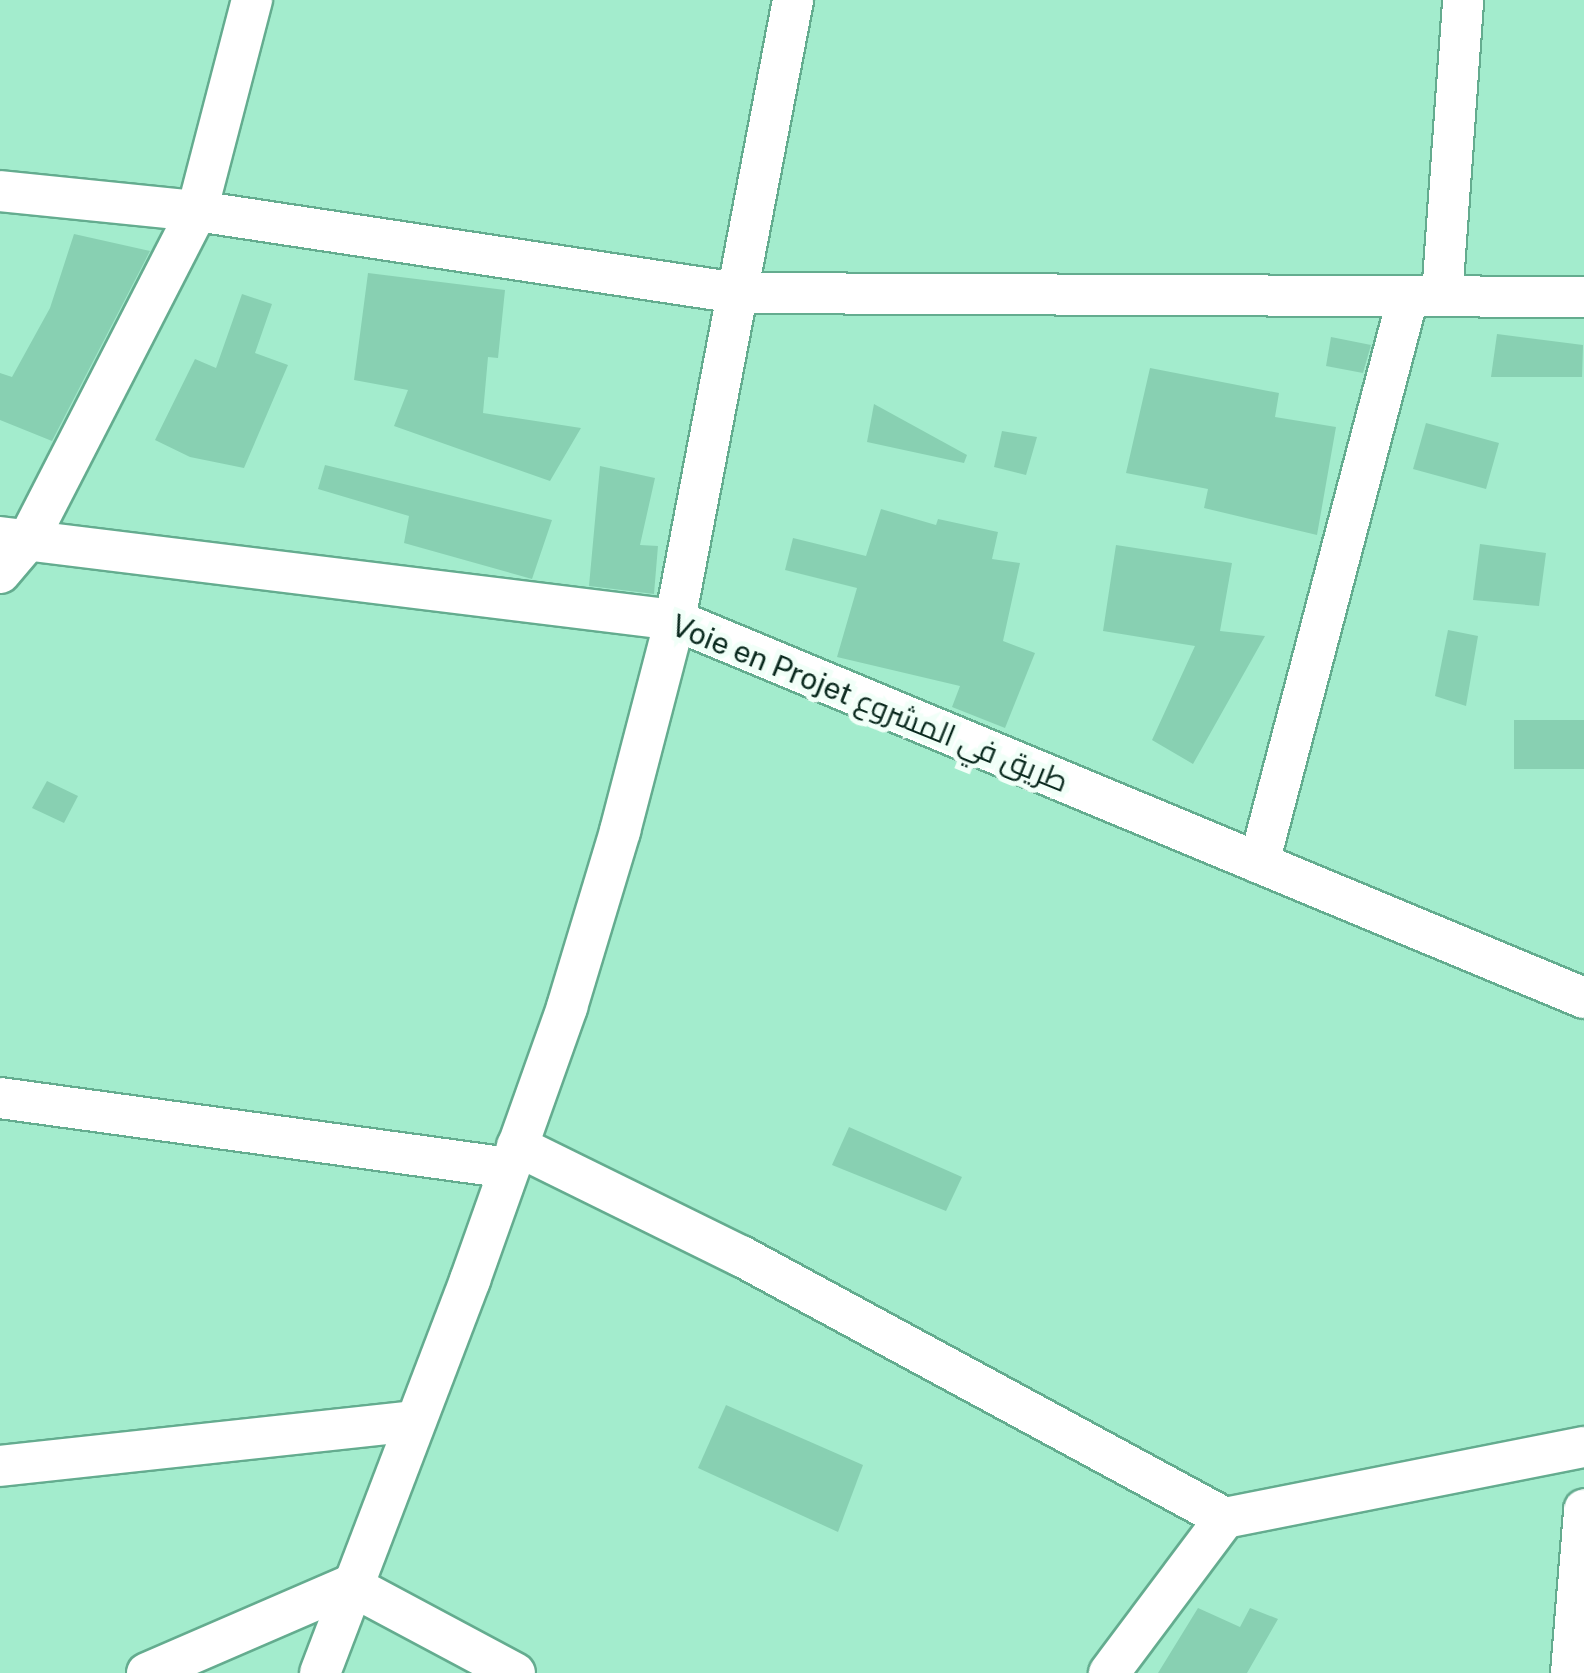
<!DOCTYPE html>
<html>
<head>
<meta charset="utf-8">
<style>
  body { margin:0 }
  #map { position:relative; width:1584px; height:1673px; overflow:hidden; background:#a3eccd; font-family:"Public Sans",Cairo,sans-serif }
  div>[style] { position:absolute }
  .building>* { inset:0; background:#88d0b2 }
  .roads { filter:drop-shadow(2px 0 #64ac8f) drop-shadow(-2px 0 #64ac8f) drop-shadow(0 2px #64ac8f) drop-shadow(0 -2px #64ac8f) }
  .minor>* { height:40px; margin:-20px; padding:0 20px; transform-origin:20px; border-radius:20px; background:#fff }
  span { translate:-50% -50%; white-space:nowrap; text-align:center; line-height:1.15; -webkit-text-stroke:10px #f1fff8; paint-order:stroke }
  .street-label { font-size:30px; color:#0a291e }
</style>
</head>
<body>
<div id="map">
  <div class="building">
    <i style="clip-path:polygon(74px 234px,150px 251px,52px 441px,0 420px,0 373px,12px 377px,50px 308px)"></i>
    <i style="clip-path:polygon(368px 273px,505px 290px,498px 358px,488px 357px,483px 413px,581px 428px,550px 481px,394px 426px,408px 390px,354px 380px)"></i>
    <i style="clip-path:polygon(242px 294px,272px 304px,255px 353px,288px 365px,244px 468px,190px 457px,155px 440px,195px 359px,216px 368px)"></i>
    <i style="clip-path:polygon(1497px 334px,1583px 345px,1582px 377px,1491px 377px)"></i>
    <i style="clip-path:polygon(1331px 337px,1371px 345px,1363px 373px,1326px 366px)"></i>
    <i style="clip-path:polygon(1150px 368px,1279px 393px,1275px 417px,1336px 427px,1317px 535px,1204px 508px,1208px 489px,1126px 473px)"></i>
    <i style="clip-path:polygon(874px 404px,967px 455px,964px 463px,867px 442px)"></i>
    <i style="clip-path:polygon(1426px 423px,1499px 443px,1486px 489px,1413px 469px)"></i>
    <i style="clip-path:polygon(1002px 431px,1037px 437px,1026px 475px,994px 467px)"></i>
    <i style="clip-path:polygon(325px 465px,552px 520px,532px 579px,404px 543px,409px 516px,318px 489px)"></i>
    <i style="clip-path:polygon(600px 466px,655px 478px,640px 545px,658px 546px,654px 594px,589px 586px)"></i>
    <i style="clip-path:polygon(881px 509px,936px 525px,938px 519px,998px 532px,992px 559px,1020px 563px,1003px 641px,1035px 653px,1005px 728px,952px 707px,960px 686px,837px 657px,857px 588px,785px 570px,793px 538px,866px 556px)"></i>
    <i style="clip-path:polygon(1480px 544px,1546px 553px,1539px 606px,1473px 600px)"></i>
    <i style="clip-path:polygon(1116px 545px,1232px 563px,1220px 631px,1265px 636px,1193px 764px,1152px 740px,1195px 646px,1103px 631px)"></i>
    <i style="clip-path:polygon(1448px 630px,1478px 636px,1466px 706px,1435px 696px)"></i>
    <i style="clip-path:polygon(1514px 720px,1584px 720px,1584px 769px,1514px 769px)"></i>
    <i style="clip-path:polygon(47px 781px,78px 796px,64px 823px,32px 808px)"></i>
    <i style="clip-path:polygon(849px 1127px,962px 1177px,946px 1211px,832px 1165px)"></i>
    <i style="clip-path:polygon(726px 1405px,863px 1465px,838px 1532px,698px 1468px)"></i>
    <i style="clip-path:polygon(1198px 1608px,1240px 1627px,1250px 1608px,1278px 1619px,1247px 1673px,1158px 1673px)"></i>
  </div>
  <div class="roads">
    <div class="minor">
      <i style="left:0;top:191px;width:198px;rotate:5.8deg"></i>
      <i style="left:197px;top:211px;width:546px;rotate:8.63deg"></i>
      <i style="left:737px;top:293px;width:847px;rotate:0.27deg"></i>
      <i style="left:1442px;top:296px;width:297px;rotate:-85.9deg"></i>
      <i style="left:0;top:537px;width:680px;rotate:7.01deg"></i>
      <i style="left:675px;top:620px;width:984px;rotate:22.58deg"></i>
      <i style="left:0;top:573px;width:43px;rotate:-49.7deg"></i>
      <i style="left:28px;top:540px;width:370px;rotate:-62.8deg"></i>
      <i style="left:197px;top:211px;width:218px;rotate:-75.4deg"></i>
      <i style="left:1259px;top:863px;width:585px;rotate:-75.25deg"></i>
      <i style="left:0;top:1098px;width:514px;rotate:7.83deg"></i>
      <i style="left:517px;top:1146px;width:250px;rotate:26.2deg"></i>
      <i style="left:741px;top:1256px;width:550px;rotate:28.43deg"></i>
      <i style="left:1225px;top:1518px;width:366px;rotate:-11.2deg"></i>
      <i style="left:0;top:1466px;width:417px;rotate:-6.2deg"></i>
      <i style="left:350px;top:1585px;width:187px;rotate:28.1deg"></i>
      <i style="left:147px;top:1673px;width:221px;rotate:-23.4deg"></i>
      <i style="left:320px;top:1673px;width:421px;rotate:-69.1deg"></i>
      <i style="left:470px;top:1280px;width:290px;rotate:-70.4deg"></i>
      <i style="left:567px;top:1007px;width:184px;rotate:-73.2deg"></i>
      <i style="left:620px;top:831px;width:218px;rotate:-75.4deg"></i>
      <i style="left:675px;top:620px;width:631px;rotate:-79.22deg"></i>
      <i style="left:1109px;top:1673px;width:194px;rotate:-53.2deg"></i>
      <i style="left:1571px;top:1673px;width:164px;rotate:-85.4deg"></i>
    </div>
  </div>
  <div class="street-label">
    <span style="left:870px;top:703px;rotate:22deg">Voie en Projet طريق في المشروع</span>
  </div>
</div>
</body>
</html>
